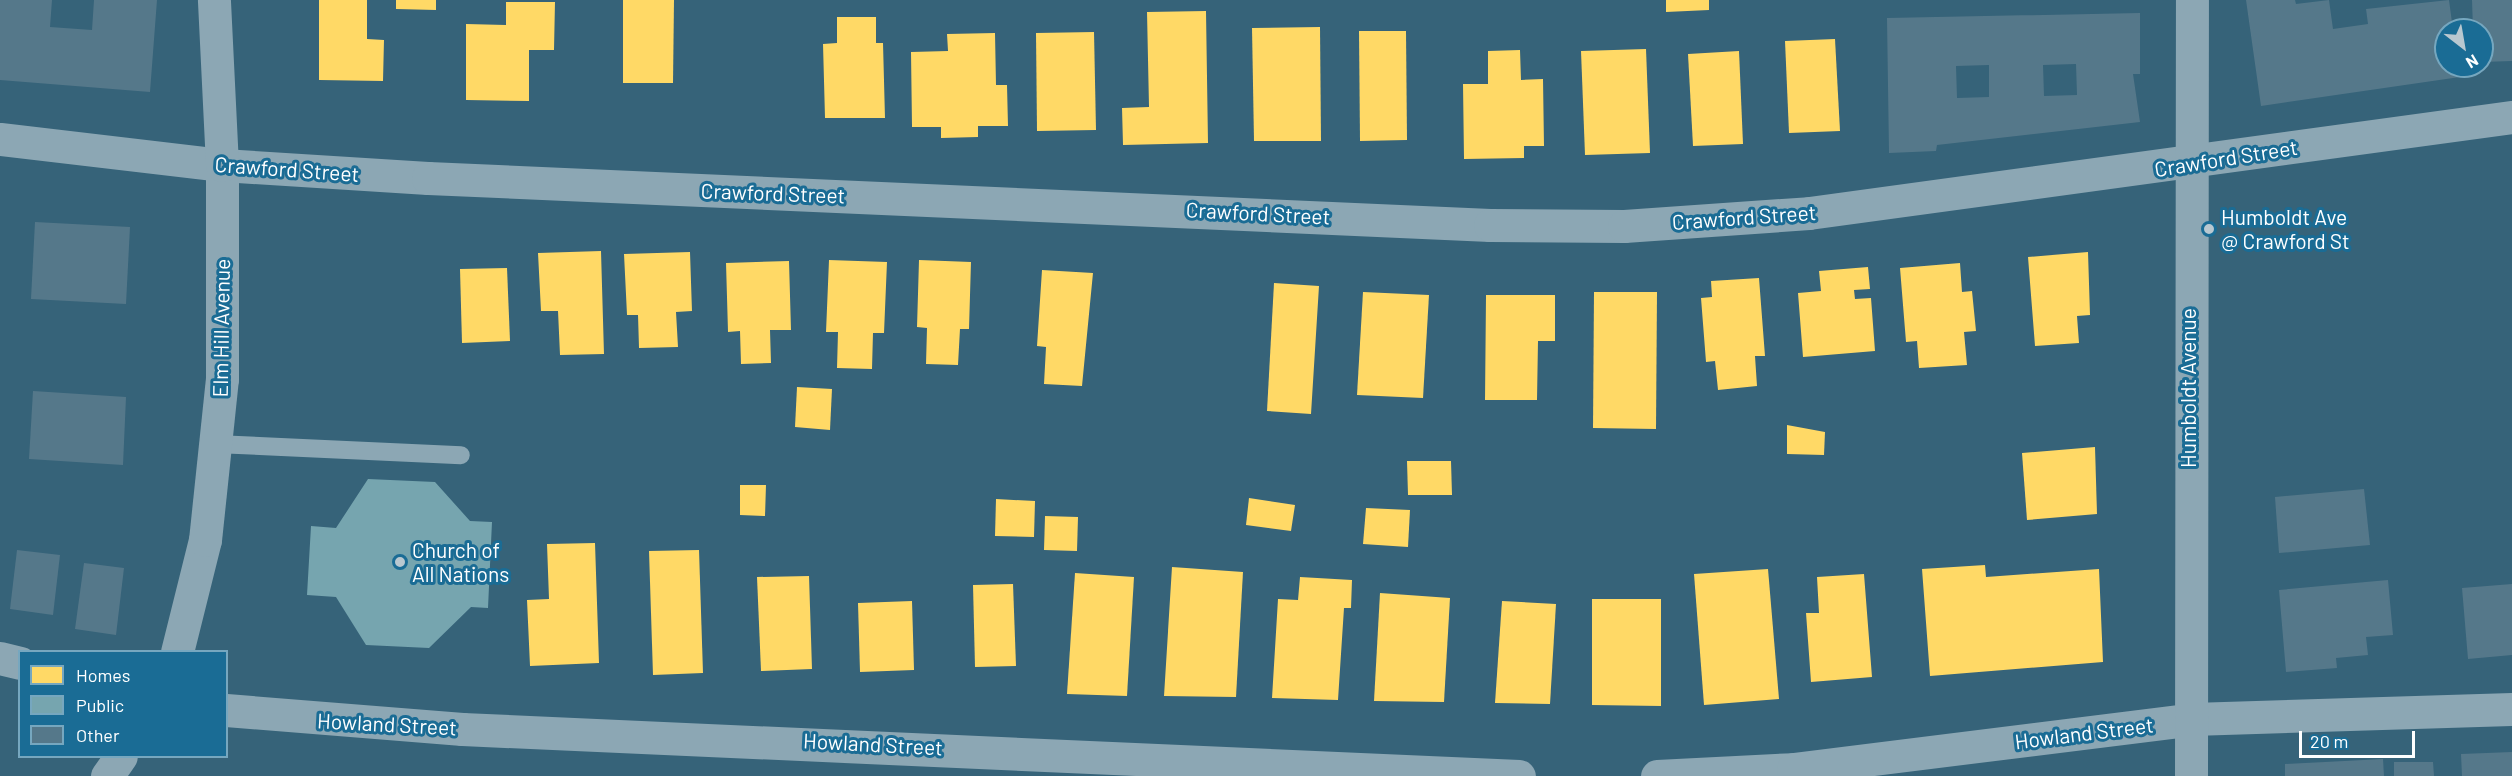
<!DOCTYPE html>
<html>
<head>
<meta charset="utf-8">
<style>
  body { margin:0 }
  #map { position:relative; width:2512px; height:776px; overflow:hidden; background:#366379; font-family:Barlow,sans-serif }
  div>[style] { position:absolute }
  .homes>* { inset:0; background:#ffd966 }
  .public>* { inset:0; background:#76a5af }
  .building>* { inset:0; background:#55788a }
  .service>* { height:18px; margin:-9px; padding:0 9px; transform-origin:9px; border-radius:9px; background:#8ca7b4 }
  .minor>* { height:33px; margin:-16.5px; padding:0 16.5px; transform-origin:16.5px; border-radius:16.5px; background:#8ca7b4 }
  .tertiary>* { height:33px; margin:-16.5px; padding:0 16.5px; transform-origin:16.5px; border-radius:16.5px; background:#8ca7b4 }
  .dots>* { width:16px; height:16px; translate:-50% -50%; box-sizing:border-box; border:3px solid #1a6c95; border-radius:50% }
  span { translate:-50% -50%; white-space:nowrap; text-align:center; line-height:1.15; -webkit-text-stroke:6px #1a6c95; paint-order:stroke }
  .street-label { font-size:21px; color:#fff }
  .poi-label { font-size:21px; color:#fff }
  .left { translate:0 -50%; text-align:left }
  .legend { position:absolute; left:18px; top:650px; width:210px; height:108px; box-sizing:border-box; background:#1a6c95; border:2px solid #76a7bf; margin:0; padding:8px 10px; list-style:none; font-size:18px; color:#fff }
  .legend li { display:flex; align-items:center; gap:12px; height:30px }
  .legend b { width:30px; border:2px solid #76a7bf }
  .north { position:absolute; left:2434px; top:18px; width:60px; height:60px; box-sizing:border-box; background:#1a6c95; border:2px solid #76a7bf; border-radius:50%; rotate:149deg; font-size:16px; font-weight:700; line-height:24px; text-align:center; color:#fff }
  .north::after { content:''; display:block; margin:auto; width:21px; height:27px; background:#b9c8d0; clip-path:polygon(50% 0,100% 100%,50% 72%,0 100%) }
  .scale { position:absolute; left:2299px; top:731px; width:116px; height:27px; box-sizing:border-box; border:3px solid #fff; border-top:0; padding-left:8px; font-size:18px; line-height:21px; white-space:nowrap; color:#fff; -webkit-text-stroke:4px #1a6c95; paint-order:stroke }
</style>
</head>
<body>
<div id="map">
  <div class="homes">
    <i style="clip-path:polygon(319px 0,367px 0,367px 39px,384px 40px,383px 81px,319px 80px)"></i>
    <i style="clip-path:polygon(396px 0,436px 0,436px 10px,396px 9px)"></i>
    <i style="clip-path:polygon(623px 0,674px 0,673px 83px,623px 83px)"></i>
    <i style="clip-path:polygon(1666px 0,1709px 0,1709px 10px,1666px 12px)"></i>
    <i style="clip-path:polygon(506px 2px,555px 2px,554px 50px,529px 50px,529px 101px,466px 100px,466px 24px,506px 25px)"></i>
    <i style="clip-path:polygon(1206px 11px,1208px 143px,1123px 145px,1122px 108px,1149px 107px,1147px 12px)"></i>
    <i style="clip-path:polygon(837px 17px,876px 17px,876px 43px,883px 43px,885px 118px,825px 118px,823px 44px,837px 43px)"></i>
    <i style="clip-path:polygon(1320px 27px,1321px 141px,1254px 141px,1252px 28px)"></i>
    <i style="clip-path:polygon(1359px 31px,1406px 31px,1407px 140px,1360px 141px)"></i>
    <i style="clip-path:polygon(1094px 32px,1096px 130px,1037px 131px,1036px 33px)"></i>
    <i style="clip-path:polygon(995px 33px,996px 85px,1007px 85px,1008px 126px,978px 126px,978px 137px,941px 138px,941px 127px,912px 127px,911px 52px,948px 51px,947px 34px)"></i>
    <i style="clip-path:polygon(1835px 39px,1840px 131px,1789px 133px,1785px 41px)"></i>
    <i style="clip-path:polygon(1646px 49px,1650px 153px,1585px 155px,1581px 51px)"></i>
    <i style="clip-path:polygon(1520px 50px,1521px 80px,1543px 79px,1544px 146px,1524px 146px,1524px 158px,1464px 159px,1463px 84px,1488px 84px,1488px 51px)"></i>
    <i style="clip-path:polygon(1739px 51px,1743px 144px,1693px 146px,1688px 54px)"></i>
    <i style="clip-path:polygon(601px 251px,604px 354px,560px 355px,558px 311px,541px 311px,538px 253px)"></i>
    <i style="clip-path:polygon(690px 252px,692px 311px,676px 312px,678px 347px,639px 348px,638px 315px,627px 315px,624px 254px)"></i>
    <i style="clip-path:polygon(2088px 252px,2090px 315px,2077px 316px,2079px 343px,2035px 346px,2028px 257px)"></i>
    <i style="clip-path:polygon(829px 260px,887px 262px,884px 333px,873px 333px,872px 369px,837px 368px,838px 332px,826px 332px)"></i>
    <i style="clip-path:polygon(919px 260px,971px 262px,969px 329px,960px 329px,958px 365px,926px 364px,927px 328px,917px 327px)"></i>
    <i style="clip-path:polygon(789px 261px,791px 330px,770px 330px,771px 363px,741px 364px,740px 331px,728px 332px,726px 263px)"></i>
    <i style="clip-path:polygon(1960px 263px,1962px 292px,1972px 291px,1976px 331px,1964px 332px,1967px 365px,1919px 368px,1917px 341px,1906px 342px,1900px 268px)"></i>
    <i style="clip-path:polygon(1868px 267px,1870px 289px,1854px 290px,1855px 299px,1871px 298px,1875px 351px,1803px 357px,1798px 293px,1821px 291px,1819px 271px)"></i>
    <i style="clip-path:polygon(507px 268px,510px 341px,462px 343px,460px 269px)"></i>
    <i style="clip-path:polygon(1042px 270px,1093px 273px,1082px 386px,1044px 384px,1046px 347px,1037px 346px)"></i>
    <i style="clip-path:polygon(1759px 278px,1765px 356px,1755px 356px,1757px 386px,1718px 390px,1715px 361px,1706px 362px,1701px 298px,1712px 297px,1711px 281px)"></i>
    <i style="clip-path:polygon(1274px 283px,1319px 286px,1311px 414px,1267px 411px)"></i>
    <i style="clip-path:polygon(1363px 292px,1429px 295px,1423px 398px,1357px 395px)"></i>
    <i style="clip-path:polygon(1594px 292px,1657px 292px,1656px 429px,1593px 428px)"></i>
    <i style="clip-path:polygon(1486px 295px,1555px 295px,1555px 341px,1538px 341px,1537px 400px,1485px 400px)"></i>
    <i style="clip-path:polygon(797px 387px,832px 389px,830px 430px,795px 427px)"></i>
    <i style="clip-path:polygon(1787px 425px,1825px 432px,1824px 455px,1787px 454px)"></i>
    <i style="clip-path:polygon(2095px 447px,2097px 514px,2027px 520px,2022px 453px)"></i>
    <i style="clip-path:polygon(1407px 461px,1451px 461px,1452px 495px,1408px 495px)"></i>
    <i style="clip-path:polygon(740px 485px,766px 485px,765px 516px,740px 515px)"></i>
    <i style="clip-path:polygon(1249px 498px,1295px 505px,1291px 531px,1246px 525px)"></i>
    <i style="clip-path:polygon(996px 499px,1035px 501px,1034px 537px,995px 536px)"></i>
    <i style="clip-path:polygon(1366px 508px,1410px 510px,1408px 547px,1363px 544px)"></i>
    <i style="clip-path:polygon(1045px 516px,1078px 517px,1077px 551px,1044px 550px)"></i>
    <i style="clip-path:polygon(595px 543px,599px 663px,530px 666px,527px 600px,549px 599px,547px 544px)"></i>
    <i style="clip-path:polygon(699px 550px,703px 673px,653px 675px,649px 551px)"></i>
    <i style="clip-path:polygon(1985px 565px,1986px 577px,2099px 569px,2103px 662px,1930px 676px,1922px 569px)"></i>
    <i style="clip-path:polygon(1172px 567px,1243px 572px,1236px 697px,1164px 696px)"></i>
    <i style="clip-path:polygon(1768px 569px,1779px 699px,1704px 705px,1694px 574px)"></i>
    <i style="clip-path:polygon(1075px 573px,1134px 577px,1127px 696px,1067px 694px)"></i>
    <i style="clip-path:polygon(1864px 574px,1872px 677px,1811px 682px,1806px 613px,1819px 613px,1817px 577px)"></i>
    <i style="clip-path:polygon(809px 576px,812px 669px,761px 671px,757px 577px)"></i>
    <i style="clip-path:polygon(1300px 577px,1352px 580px,1351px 608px,1344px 608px,1338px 700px,1272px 698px,1278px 599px,1298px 600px)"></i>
    <i style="clip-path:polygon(1013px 584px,1016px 666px,975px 667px,973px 585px)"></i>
    <i style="clip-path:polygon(1380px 593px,1450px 598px,1444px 702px,1374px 701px)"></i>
    <i style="clip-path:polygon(1592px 599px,1661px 599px,1661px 706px,1592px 705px)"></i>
    <i style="clip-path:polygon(912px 601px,914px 670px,860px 672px,858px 603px)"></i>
    <i style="clip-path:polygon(1502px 601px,1556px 604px,1550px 704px,1495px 703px)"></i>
  </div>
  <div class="public">
    <i style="clip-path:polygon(368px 479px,435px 482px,470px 521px,492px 522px,488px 608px,471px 607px,429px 648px,366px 645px,336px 597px,307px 595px,311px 526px,336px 528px)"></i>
  </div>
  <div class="building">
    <i style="clip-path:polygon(0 0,52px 0,50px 27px,92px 30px,94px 0,157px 0,150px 92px,0 80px)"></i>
    <i style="clip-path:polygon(2246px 0,2295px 0,2296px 4px,2329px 0,2333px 29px,2368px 24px,2366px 9px,2449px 0,2453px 30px,2446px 30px,2446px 66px,2459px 66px,2460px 77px,2261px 106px)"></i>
    <i style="clip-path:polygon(2472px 0,2512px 0,2512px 61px,2482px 62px,2482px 30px,2473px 30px)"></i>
    <i style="clip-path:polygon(evenodd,2140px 13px,2140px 74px,2133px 74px,2140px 122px,1937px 145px,1936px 151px,1889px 153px,1887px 18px,2140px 13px,2076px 64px,2077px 95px,2044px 96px,2043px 65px,2076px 64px,2140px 13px,1989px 65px,1989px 97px,1957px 98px,1956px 66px,1989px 65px)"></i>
    <i style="clip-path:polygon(35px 222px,130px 227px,126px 304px,31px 299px)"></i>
    <i style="clip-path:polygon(33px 391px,126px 397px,123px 465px,29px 459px)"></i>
    <i style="clip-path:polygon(2364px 489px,2370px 545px,2279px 553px,2275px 497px)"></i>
    <i style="clip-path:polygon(17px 550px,60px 555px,53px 615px,10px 609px)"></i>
    <i style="clip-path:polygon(84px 563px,124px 568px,116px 635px,75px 629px)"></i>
    <i style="clip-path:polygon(2388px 580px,2393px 635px,2366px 637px,2368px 655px,2336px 658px,2337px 668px,2286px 672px,2279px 590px)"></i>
    <i style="clip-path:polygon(2512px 584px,2512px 655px,2468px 659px,2462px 588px)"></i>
    <i style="clip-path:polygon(2512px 752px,2512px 776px,2462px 776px,2461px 754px)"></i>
    <i style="clip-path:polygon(2383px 759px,2384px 776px,2285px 776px,2285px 764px)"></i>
    <i style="clip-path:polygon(2394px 762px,2433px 762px,2434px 776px,2394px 776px)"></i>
  </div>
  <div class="service">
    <i style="left:215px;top:444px;width:246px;rotate:2.6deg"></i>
  </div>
  <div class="minor">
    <i style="left:0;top:139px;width:224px;rotate:6.7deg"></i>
    <i style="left:222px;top:165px;width:206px;rotate:3.6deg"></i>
    <i style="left:428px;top:178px;width:1063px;rotate:2.53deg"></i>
    <i style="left:1490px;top:225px;width:134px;rotate:0.4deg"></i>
    <i style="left:1624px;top:226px;width:185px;rotate:-4deg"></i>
    <i style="left:1809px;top:213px;width:710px;rotate:-7.78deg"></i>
    <i style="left:177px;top:652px;width:115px;rotate:-76deg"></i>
    <i style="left:205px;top:540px;width:162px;rotate:-84deg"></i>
    <i style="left:222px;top:379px;width:214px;rotate:-90deg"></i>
    <i style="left:222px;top:165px;width:165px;rotate:-92.8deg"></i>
    <i style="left:0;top:658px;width:21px;rotate:14deg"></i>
    <i style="left:226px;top:710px;width:237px;rotate:4.6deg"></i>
    <i style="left:462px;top:729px;width:1058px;rotate:2.55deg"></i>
    <i style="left:107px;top:776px;width:24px;rotate:-55deg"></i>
    <i style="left:1657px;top:776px;width:136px;rotate:-2.9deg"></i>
    <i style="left:1793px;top:769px;width:402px;rotate:-7.1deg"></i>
    <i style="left:2192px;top:719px;width:320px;rotate:-1.8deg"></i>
  </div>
  <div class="tertiary">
    <i style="left:2191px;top:776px;width:776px;rotate:-89.93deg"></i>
  </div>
  <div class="dots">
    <i style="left:2209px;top:229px;background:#b9c8d0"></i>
    <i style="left:400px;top:562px;background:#b9c8d0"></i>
  </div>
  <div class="street-label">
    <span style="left:2226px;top:158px;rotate:-9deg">Crawford Street</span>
    <span style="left:287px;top:169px;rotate:4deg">Crawford Street</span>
    <span style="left:773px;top:193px;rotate:2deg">Crawford Street</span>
    <span style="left:1258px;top:213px;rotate:3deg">Crawford Street</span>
    <span style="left:1744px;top:217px;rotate:-4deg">Crawford Street</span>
    <span style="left:221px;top:328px;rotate:-89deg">Elm Hill Avenue</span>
    <span style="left:2188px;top:388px;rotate:-90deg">Humboldt Avenue</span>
    <span style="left:387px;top:724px;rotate:3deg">Howland Street</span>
    <span style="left:2084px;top:733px;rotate:-7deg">Howland Street</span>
    <span style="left:873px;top:744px;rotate:3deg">Howland Street</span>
  </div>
  <div class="poi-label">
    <span class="left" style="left:2221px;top:229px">Humboldt Ave<br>@ Crawford St</span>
    <span class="left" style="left:412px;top:562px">Church of<br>All Nations</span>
  </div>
  <ul class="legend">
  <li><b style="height:16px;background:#ffd966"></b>Homes</li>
  <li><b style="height:16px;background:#76a5af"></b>Public</li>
  <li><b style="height:16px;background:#55788a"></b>Other</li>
  </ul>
  <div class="north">N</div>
  <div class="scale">20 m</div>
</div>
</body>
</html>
